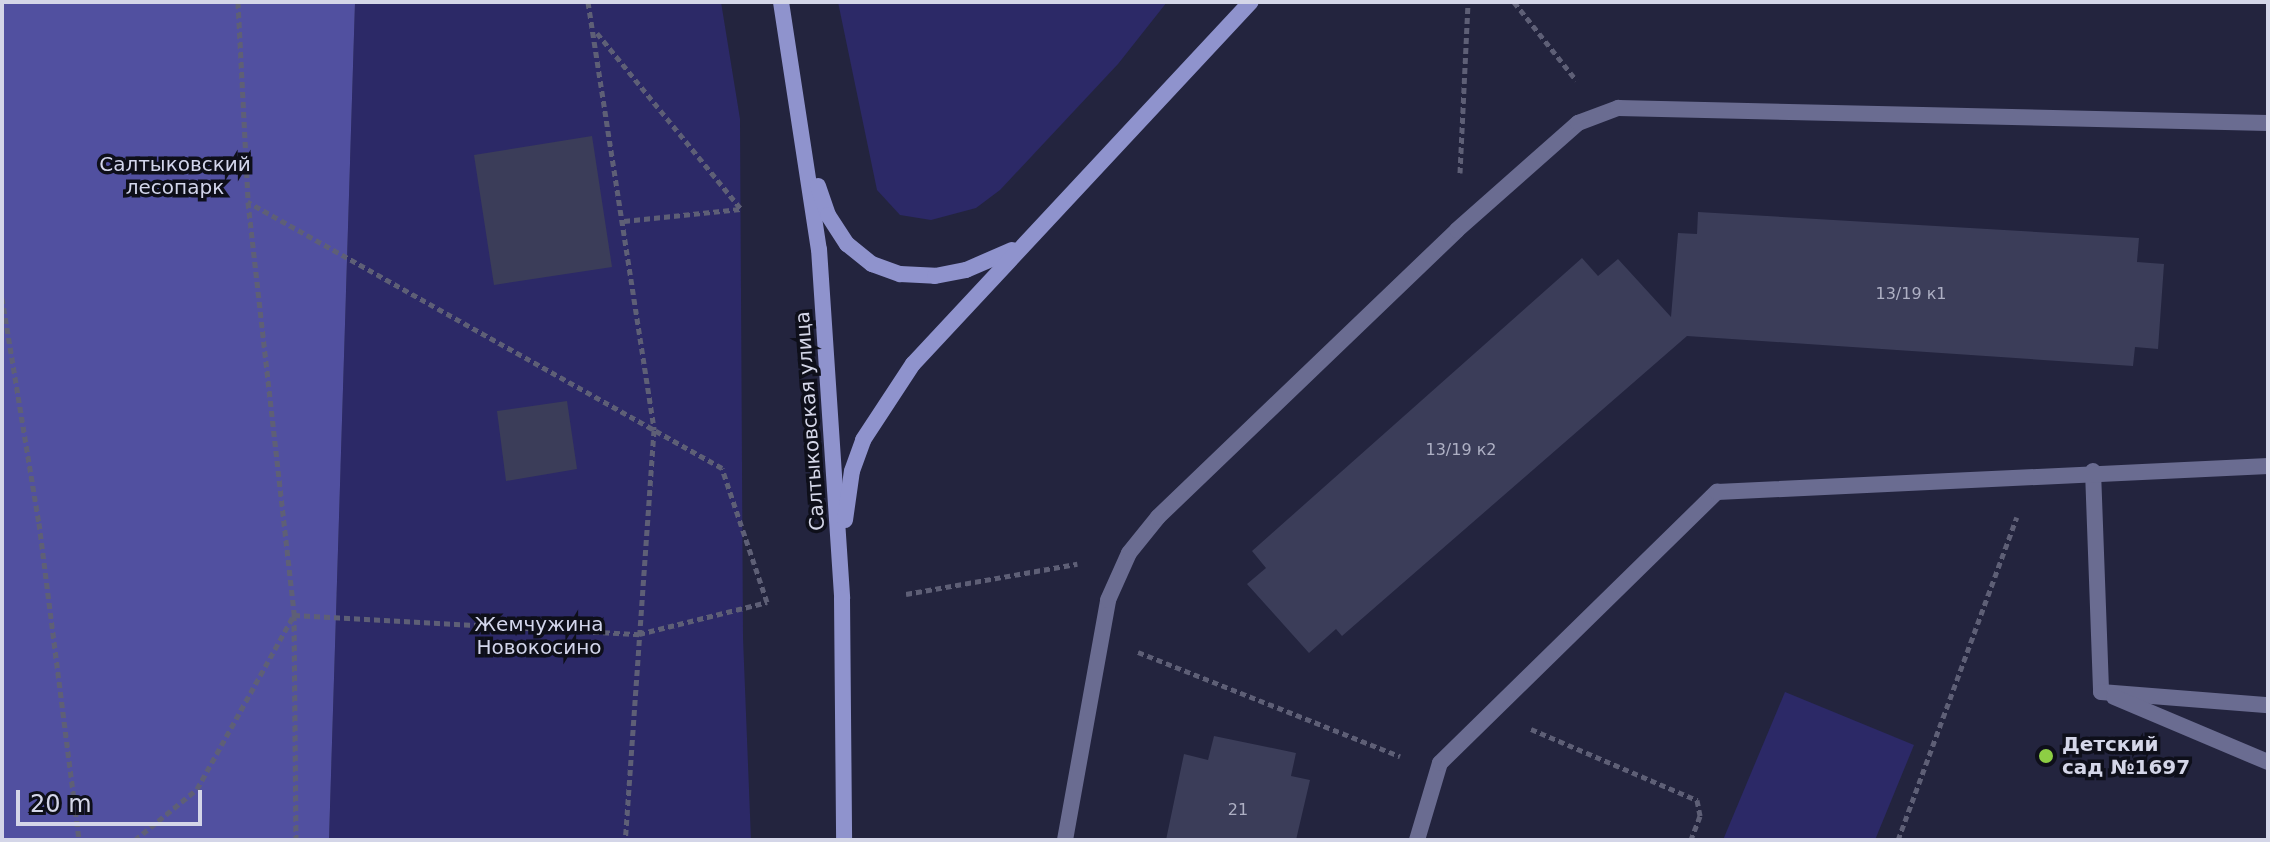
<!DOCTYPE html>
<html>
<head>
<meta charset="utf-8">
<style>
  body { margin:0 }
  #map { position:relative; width:2270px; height:842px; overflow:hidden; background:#23243e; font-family:"DejaVu Sans",sans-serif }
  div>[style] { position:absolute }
  .green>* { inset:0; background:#2c2967 }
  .forest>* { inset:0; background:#5150a0 }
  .building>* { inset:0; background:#3b3d59 }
  .path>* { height:5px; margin-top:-2.5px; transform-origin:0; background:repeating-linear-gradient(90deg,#5e5f76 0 6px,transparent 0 10px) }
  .lane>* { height:16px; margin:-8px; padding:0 8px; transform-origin:8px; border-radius:8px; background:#6a6c91 }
  .secondary>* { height:16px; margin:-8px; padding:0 8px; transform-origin:8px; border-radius:8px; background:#8f93cd }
  .dots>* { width:22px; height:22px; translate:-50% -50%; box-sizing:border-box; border:4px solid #0e0f1a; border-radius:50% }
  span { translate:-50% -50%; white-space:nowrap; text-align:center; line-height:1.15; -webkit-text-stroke:7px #0e0f1a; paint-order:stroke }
  .number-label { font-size:16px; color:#aeb0c4 }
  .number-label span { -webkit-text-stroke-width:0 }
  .park-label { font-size:20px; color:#d3d6ec }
  .street-label { font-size:20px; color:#d4d6e8 }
  .poi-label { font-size:20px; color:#d4d6e8; font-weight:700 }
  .left { translate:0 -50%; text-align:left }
  .frame { position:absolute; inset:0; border:4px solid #d4d6e8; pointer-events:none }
  .scale { position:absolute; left:16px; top:790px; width:186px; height:36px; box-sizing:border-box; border:4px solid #d4d6e8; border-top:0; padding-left:10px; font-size:24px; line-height:28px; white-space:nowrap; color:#d4d6e8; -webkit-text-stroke:6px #0e0f1a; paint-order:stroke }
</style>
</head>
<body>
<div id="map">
  <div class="green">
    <i style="clip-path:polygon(355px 2px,721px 2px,740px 119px,743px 638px,751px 840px,329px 840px)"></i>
    <i style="clip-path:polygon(838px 2px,1167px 2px,1118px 64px,1000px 190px,976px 208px,931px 220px,900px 215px,877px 190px)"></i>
    <i style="clip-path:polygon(1785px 692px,1914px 745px,1875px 840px,1723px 840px)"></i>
  </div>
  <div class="forest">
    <i style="clip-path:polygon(2px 2px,355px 2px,329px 840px,2px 840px)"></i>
  </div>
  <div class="building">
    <i style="clip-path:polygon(592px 136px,612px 267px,494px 285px,474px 155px)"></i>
    <i style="clip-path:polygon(1698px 212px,2139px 238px,2137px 262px,2164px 264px,2158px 349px,2135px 347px,2133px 366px,1687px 336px,1342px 636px,1336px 629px,1309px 653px,1247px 584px,1266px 568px,1252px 551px,1582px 258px,1598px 276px,1618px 259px,1671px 317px,1678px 233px,1697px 234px)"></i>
    <i style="clip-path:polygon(567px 401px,577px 469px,506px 481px,497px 411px)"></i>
    <i style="clip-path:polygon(1214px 736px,1296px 753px,1291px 776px,1310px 780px,1296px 840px,1166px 840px,1184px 754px,1208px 760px)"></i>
  </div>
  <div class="path">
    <i style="left:238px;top:2px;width:200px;rotate:87.1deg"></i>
    <i style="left:248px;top:202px;width:416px;rotate:83.6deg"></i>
    <i style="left:294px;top:615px;width:225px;rotate:89.5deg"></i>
    <i style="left:588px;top:2px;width:433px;rotate:81.2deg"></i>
    <i style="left:654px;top:430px;width:411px;rotate:94deg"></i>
    <i style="left:1514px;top:2px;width:100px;rotate:51.5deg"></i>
    <i style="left:597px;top:33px;width:227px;rotate:50.7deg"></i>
    <i style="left:1460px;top:173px;width:171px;rotate:-87.3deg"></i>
    <i style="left:624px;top:221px;width:117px;rotate:-5.9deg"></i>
    <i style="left:2px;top:298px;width:228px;rotate:80.7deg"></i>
    <i style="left:39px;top:523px;width:320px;rotate:82.8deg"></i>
    <i style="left:906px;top:594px;width:174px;rotate:-10deg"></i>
    <i style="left:1138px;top:652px;width:282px;rotate:21.7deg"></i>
    <i style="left:1531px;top:729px;width:181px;rotate:23.2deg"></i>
    <i style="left:1697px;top:800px;width:16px;rotate:79deg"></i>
    <i style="left:1700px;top:816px;width:26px;rotate:111deg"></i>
    <i style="left:135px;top:840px;width:80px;rotate:-39.4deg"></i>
    <i style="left:197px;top:789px;width:199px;rotate:-60.9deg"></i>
    <i style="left:294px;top:615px;width:346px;rotate:3.2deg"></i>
    <i style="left:639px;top:634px;width:132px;rotate:-14deg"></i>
    <i style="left:767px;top:602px;width:141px;rotate:-108.6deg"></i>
    <i style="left:722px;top:468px;width:544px;rotate:-150.7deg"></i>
    <i style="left:1898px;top:840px;width:344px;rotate:-69.8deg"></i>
  </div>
  <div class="lane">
    <i style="left:2093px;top:471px;width:221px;rotate:87.9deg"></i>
    <i style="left:2101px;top:692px;width:168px;rotate:4.5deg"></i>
    <i style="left:2114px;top:697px;width:167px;rotate:22.9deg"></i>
    <i style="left:1065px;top:840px;width:244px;rotate:-79.8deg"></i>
    <i style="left:1108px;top:600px;width:51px;rotate:-65.9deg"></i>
    <i style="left:1129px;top:553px;width:46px;rotate:-51.1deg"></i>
    <i style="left:1158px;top:517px;width:414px;rotate:-43.8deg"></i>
    <i style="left:1457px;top:230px;width:162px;rotate:-41.5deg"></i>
    <i style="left:1578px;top:123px;width:43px;rotate:-20.6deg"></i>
    <i style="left:1618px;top:108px;width:650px;rotate:1.32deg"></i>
    <i style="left:1417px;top:840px;width:80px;rotate:-73.4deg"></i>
    <i style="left:1440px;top:763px;width:388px;rotate:-44.4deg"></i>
    <i style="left:1717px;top:492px;width:552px;rotate:-2.7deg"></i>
  </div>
  <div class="secondary">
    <i style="left:781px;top:2px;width:250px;rotate:81.3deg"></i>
    <i style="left:819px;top:249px;width:350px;rotate:86.2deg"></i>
    <i style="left:842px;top:598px;width:242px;rotate:89.5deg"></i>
    <i style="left:818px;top:186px;width:31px;rotate:71deg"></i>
    <i style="left:828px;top:215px;width:35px;rotate:57deg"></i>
    <i style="left:847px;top:244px;width:32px;rotate:39deg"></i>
    <i style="left:872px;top:264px;width:30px;rotate:20deg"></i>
    <i style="left:900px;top:274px;width:35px;rotate:3deg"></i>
    <i style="left:935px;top:276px;width:32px;rotate:-11deg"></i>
    <i style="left:966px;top:270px;width:50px;rotate:-23.5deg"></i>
    <i style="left:845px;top:520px;width:49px;rotate:-81.9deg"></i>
    <i style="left:852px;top:471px;width:33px;rotate:-70deg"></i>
    <i style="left:863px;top:440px;width:91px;rotate:-56.7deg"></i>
    <i style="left:913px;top:364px;width:495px;rotate:-47deg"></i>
  </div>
  <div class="dots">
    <i style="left:2046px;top:756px;background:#8dce44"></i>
  </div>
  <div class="number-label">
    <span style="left:1911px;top:294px">13/19 к1</span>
    <span style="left:1461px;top:450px">13/19 к2</span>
    <span style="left:1238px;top:810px">21</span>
  </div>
  <div class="park-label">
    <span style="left:175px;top:176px">Салтыковский<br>лесопарк</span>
    <span style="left:539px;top:636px">Жемчужина<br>Новокосино</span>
  </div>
  <div class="street-label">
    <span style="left:810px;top:421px;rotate:-94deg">Салтыковская улица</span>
  </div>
  <div class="poi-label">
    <span class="left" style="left:2062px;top:756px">Детский<br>сад №1697</span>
  </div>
  <div class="frame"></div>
  <div class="scale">20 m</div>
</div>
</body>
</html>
